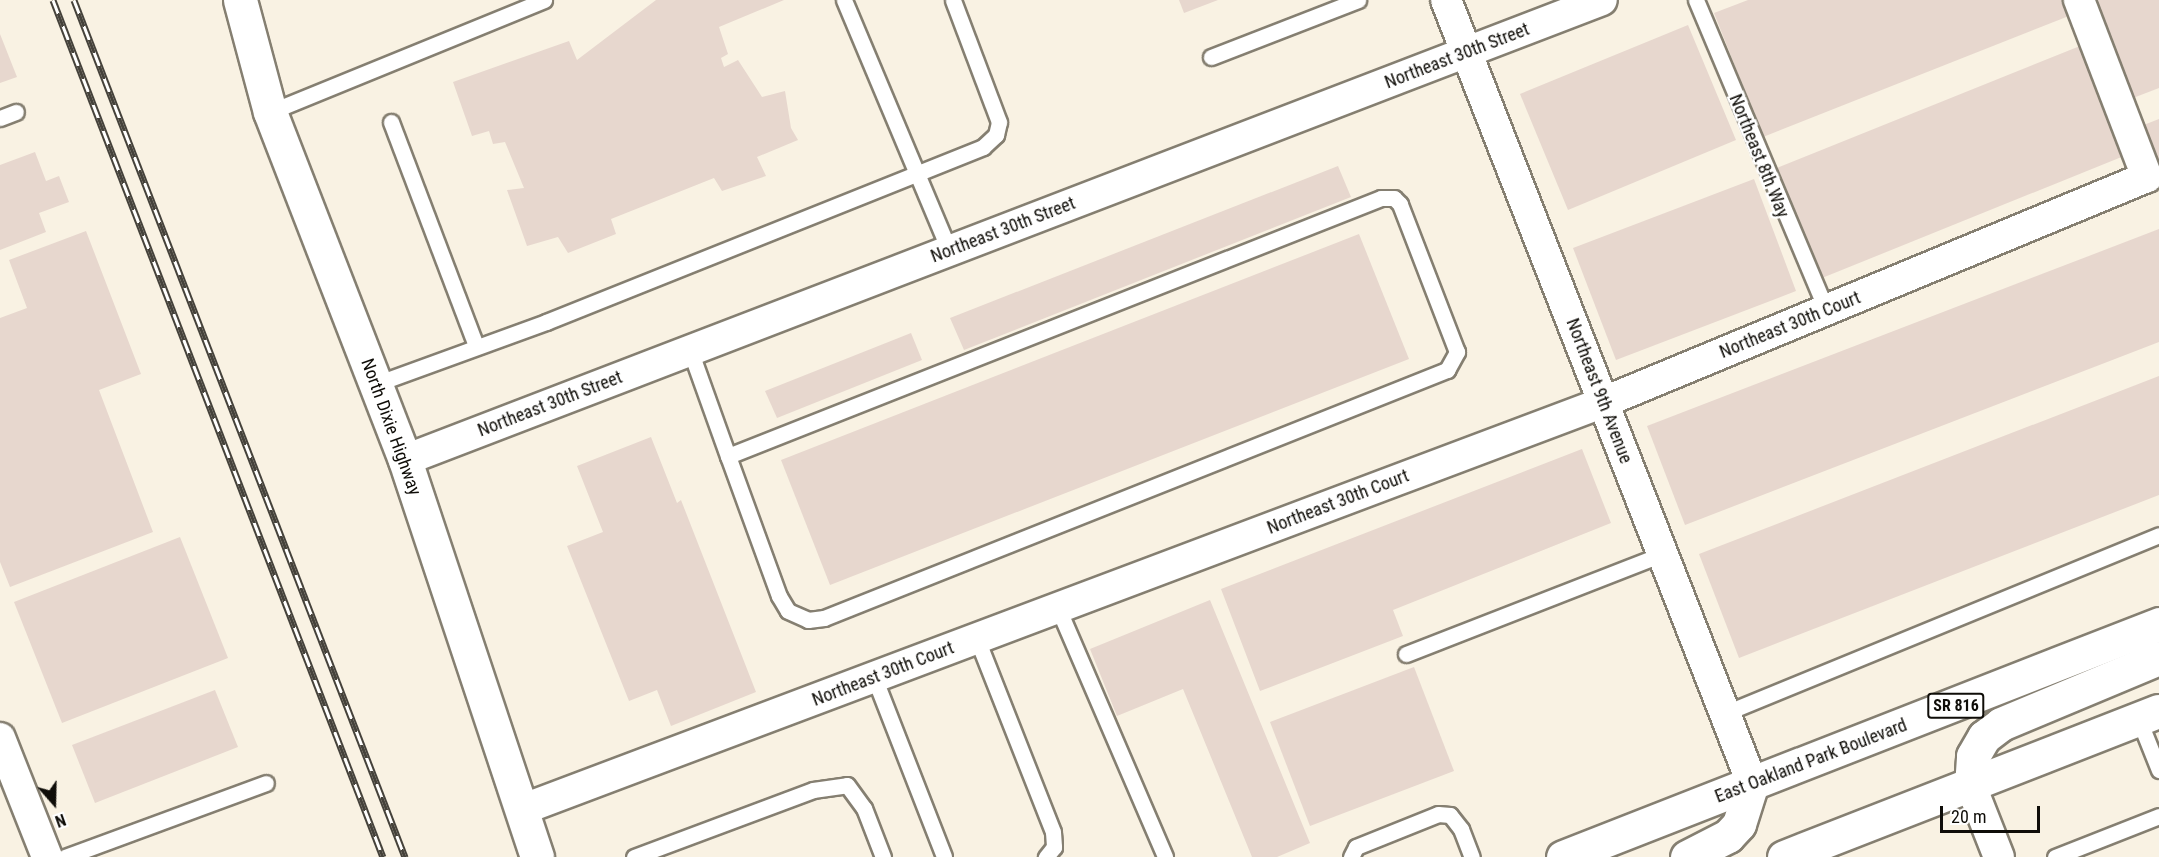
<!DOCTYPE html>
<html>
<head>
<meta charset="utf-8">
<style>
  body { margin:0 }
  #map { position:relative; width:2159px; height:857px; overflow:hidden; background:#f9f2e3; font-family:"Roboto Condensed",sans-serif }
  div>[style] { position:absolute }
  .building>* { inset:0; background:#e7d7ce }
  .roads { filter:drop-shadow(2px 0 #857f71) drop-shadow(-2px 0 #857f71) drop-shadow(0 2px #857f71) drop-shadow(0 -2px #857f71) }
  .lane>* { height:15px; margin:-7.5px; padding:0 7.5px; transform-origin:7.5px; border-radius:7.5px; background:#fff }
  .street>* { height:30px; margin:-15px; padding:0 15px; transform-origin:15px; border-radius:15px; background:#fff }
  .secondary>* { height:33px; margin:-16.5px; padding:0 16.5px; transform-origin:16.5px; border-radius:16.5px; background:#fff }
  .primary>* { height:33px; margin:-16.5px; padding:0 16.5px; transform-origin:16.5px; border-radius:16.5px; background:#fff }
  .rail>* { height:7px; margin-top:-3.5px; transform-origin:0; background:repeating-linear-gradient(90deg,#fff 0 14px,#45423b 0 28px); box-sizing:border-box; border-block:2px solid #45423b }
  span { translate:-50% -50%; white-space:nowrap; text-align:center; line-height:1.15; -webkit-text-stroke:5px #fff; paint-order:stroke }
  .shield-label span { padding:2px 4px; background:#fff; border:2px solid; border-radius:4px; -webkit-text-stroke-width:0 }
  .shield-label { font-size:16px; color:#0f0d08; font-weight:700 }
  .street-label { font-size:18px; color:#0f0d08 }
  .north { position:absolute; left:24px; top:773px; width:60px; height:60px; -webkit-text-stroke:4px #fff; paint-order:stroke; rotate:160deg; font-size:16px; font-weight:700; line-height:24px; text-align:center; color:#0f0d08 }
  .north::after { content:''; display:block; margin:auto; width:21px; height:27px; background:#0f0d08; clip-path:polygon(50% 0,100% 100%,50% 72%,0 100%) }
  .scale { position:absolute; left:1940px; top:806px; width:100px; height:27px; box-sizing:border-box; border:3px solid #0f0d08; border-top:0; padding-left:8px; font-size:18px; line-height:21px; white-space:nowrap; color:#0f0d08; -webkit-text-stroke:4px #fff; paint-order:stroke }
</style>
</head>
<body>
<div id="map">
  <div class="building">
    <i style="clip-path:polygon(656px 0,784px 0,719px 27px,728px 54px,721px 58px,724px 67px,738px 60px,762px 97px,785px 91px,791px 128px,798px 140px,757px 157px,766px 176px,722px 191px,714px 178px,611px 219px,616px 234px,568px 253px,558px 237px,527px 246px,507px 190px,524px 188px,505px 142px,493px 144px,489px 131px,472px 136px,453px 82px,569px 41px,577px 60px)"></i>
    <i style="clip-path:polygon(1179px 0,1218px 0,1184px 13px)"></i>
    <i style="clip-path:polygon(1748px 0,2068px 0,2074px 14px,1763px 137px,1714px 13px)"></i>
    <i style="clip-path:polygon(2095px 0,2159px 0,2159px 88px,2133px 98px)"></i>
    <i style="clip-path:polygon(1688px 25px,1736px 140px,1568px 210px,1520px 94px)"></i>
    <i style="clip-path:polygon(0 34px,17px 77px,0 83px)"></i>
    <i style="clip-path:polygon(2080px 46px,2124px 156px,1822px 278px,1777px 168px)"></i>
    <i style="clip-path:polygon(2159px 119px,2159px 173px,2141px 126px)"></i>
    <i style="clip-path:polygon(35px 152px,46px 181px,59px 176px,69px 202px,39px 213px,46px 232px,0 250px,0 165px)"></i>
    <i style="clip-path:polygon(1338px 166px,1351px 197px,964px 350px,950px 318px)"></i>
    <i style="clip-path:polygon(1754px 179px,1796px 291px,1616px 360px,1573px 248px)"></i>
    <i style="clip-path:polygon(2159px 229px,2159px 342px,1685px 525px,1647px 426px)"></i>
    <i style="clip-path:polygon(86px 231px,141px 374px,99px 390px,153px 532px,10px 587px,0 562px,0 318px,27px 308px,9px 260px)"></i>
    <i style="clip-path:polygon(1359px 234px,1409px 359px,830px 585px,781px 460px)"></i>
    <i style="clip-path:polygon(911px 333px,922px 360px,777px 418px,765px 391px)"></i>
    <i style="clip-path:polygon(2159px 376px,2159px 495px,1739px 658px,1699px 554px)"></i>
    <i style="clip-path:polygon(651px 437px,677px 503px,681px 500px,756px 692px,671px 726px,657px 690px,629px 701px,567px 546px,603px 532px,577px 466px)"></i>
    <i style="clip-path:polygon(1582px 449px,1611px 523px,1393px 610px,1403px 636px,1260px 691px,1221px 589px)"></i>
    <i style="clip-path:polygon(180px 537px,228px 658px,62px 723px,14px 602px)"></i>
    <i style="clip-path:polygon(1210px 600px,1310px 843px,1277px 857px,1252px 857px,1183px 689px,1117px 716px,1090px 649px)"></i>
    <i style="clip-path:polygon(1414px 667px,1454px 771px,1310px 826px,1270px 722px)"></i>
    <i style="clip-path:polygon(215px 690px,238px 747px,95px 803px,72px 745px)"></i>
  </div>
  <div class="roads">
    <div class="lane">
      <i style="left:844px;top:0;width:271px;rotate:67.2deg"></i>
      <i style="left:1696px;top:0;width:336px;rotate:67.2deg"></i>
      <i style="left:1211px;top:57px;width:158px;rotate:-21.2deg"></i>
      <i style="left:270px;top:112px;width:296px;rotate:-22.2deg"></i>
      <i style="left:0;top:118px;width:17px;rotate:-21deg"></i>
      <i style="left:391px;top:122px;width:240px;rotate:69.2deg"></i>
      <i style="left:690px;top:350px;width:113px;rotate:70.3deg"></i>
      <i style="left:728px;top:456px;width:149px;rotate:70deg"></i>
      <i style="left:779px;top:596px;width:17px;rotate:59deg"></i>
      <i style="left:788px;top:611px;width:22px;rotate:24deg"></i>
      <i style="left:808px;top:620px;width:16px;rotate:-7deg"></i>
      <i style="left:824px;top:618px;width:671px;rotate:-21.71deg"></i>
      <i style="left:1447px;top:370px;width:21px;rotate:-61deg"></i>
      <i style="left:1457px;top:352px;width:159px;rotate:-111.1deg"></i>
      <i style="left:1400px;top:204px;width:8px;rotate:-135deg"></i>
      <i style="left:1394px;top:198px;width:13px;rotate:180deg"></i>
      <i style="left:1381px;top:198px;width:702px;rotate:158.44deg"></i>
      <i style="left:376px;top:384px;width:181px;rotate:-20deg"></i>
      <i style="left:546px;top:322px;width:471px;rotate:-21.8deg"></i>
      <i style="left:983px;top:147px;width:18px;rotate:-43deg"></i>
      <i style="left:996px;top:135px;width:13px;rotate:-77deg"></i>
      <i style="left:999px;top:122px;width:130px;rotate:-110.7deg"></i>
      <i style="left:1058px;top:608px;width:271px;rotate:66.7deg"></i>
      <i style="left:977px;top:639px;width:207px;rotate:68.5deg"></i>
      <i style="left:1053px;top:832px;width:15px;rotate:86deg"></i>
      <i style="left:1054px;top:847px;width:13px;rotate:129deg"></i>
      <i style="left:1406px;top:654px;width:275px;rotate:-21.3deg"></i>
      <i style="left:874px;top:677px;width:193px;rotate:68.7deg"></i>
      <i style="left:1723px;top:714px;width:471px;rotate:-22.3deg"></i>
      <i style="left:2139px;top:720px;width:54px;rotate:68.2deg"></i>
      <i style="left:65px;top:857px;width:214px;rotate:-20.2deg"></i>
      <i style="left:634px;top:857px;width:191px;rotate:-20.5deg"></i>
      <i style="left:813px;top:790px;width:34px;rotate:-8deg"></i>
      <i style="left:847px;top:785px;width:29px;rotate:54deg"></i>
      <i style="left:864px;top:808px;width:53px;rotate:68.8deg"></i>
      <i style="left:1351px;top:857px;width:11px;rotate:-63deg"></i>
      <i style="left:1356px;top:847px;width:88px;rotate:-21.9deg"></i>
      <i style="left:1438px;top:814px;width:12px;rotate:5deg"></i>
      <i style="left:1450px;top:815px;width:18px;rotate:52deg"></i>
      <i style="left:1461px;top:829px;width:30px;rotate:69deg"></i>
      <i style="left:2055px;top:857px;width:112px;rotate:-21.5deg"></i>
    </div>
    <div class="street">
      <i style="left:1446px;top:0;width:841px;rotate:68.65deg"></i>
      <i style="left:405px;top:460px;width:1282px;rotate:-21.02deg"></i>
      <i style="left:0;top:738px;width:128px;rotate:68.4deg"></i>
      <i style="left:1971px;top:786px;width:76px;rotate:68.5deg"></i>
      <i style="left:521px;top:810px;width:1157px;rotate:-20.64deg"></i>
      <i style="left:1604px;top:402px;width:588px;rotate:-22.51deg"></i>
      <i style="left:2147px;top:177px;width:190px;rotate:-111deg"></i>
    </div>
    <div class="secondary">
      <i style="left:240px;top:0;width:116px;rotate:75deg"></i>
      <i style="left:270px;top:112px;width:373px;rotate:68.8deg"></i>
      <i style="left:405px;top:460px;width:418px;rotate:71.6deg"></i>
    </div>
    <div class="primary">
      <i style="left:1971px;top:786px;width:30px;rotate:-86deg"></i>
      <i style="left:1973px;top:756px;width:22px;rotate:-60deg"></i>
      <i style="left:1984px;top:737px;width:21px;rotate:-37deg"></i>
      <i style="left:2001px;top:724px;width:171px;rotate:-22.7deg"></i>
      <i style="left:1563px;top:857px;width:640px;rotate:-21.35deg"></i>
      <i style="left:1687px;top:857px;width:46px;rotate:-27.1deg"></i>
      <i style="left:1728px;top:836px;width:16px;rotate:-47deg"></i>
      <i style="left:1739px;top:824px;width:43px;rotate:-72.4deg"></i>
      <i style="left:1784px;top:857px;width:402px;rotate:-21.3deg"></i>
    </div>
  </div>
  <div class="rail">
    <i style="left:53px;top:0;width:918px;rotate:68.94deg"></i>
    <i style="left:74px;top:0;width:919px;rotate:68.88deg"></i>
  </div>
  <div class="shield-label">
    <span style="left:1956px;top:706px">SR 816</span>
  </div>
  <div class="street-label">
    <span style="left:1457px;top:56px;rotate:-21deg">Northeast 30th Street</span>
    <span style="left:1759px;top:156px;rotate:68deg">Northeast 8th Way</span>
    <span style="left:1003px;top:230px;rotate:-21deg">Northeast 30th Street</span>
    <span style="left:1790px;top:325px;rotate:-22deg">Northeast 30th Court</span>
    <span style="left:1599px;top:391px;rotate:69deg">Northeast 9th Avenue</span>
    <span style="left:550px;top:404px;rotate:-21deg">Northeast 30th Street</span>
    <span style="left:391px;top:427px;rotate:70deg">North Dixie Highway</span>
    <span style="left:1338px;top:502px;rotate:-21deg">Northeast 30th Court</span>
    <span style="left:883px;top:674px;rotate:-21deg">Northeast 30th Court</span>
    <span style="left:1811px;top:761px;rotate:-21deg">East Oakland Park Boulevard</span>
  </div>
  <div class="north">N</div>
  <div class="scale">20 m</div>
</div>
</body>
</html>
